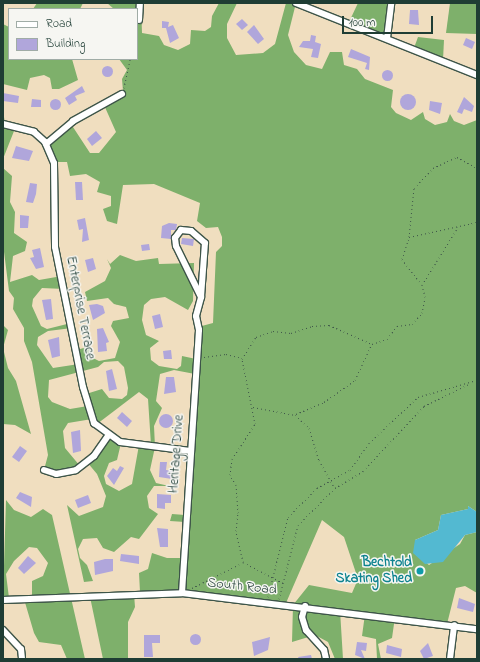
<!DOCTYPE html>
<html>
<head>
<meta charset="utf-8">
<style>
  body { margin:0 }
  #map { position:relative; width:480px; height:662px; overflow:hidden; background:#f0debf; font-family:"Indie Flower",sans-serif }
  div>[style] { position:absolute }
  .forest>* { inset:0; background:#7eb06b }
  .water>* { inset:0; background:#53b9d1 }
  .building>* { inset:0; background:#b0a6db }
  .round { border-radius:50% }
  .path>* { height:1px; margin-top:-0.5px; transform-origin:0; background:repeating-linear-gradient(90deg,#3e5549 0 1px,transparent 0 4px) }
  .roads { filter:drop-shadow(1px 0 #3e5549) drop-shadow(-1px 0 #3e5549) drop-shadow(0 1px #3e5549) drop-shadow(0 -1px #3e5549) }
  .minor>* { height:6px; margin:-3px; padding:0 3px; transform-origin:3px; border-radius:3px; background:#fff }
  .dots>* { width:11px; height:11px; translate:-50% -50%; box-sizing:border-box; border:2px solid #f6f6f2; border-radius:50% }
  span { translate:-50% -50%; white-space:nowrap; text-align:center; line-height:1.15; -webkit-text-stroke:3px #f6f6f2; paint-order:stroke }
  .street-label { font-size:14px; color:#1f3d34 }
  .culture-label { font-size:14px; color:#0d838f; font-weight:700 }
  .right { translate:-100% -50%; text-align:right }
  .frame { position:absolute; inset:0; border:4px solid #1f3d34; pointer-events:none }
  .legend { position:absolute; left:8px; top:8px; width:130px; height:52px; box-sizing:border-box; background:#f6f6f2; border:1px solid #a0aca6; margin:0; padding:5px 7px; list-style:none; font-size:12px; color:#1f3d34 }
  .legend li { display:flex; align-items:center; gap:8px; height:20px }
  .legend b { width:20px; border:1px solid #a0aca6 }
  .scale { position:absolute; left:342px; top:16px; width:91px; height:18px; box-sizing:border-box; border:2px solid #1f3d34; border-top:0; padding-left:5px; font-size:12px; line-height:14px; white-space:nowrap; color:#1f3d34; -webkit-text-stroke:3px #f6f6f2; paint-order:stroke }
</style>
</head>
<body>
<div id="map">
  <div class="forest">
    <i style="clip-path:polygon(37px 3px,83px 3px,80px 9px,33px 9px)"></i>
    <i style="clip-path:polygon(evenodd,107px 3px,141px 3px,142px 33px,159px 36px,164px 45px,178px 50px,190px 44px,191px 30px,205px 31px,211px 27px,212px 16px,219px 3px,237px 3px,227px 24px,227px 38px,236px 55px,263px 53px,275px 44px,286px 3px,296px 3px,288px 35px,294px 52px,306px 65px,322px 69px,330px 52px,342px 52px,344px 65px,357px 69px,365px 79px,393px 90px,391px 107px,396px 113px,411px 120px,423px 112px,425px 119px,435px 125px,447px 122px,450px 114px,454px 121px,464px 125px,477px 120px,477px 512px,468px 506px,468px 509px,441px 515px,438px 530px,415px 540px,419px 557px,429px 565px,460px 544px,465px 535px,477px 532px,477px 593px,465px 586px,456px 588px,447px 624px,395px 617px,392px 638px,378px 644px,381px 659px,377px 659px,376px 639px,362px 636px,365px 614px,340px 610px,343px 659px,335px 659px,328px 642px,315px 635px,292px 642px,293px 605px,309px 585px,352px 593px,358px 579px,344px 537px,322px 520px,286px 603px,140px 592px,139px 573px,148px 569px,152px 553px,167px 558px,182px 558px,185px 522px,170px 521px,172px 514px,185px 515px,195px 374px,174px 370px,160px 374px,156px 401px,162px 408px,154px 426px,155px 447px,150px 470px,156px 483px,169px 486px,154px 486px,147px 496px,149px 508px,158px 514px,139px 539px,131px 537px,114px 552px,103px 548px,97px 538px,83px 539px,78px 549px,80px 558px,87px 565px,93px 581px,84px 582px,67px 505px,79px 516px,103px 507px,106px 496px,97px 474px,87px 462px,109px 436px,121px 443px,117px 460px,109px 463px,104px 476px,106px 484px,119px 491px,132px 484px,139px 445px,151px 445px,148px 399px,139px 392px,97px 424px,92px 419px,68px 423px,63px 431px,65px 448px,80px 466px,65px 474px,44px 470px,48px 455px,32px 362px,24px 341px,24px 328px,13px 309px,14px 298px,9px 291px,3px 244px,3px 168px,12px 176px,10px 202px,15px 212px,14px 233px,27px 242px,25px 251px,13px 256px,10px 282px,32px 275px,39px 280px,62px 276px,64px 289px,42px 288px,33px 299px,32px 306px,41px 326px,47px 329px,71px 323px,72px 328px,48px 331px,38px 337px,37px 345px,53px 368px,79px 364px,77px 350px,90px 346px,93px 358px,99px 361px,115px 358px,120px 342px,111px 326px,113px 321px,129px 318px,126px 307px,114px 304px,108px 298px,87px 301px,85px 292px,105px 281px,111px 268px,107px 259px,110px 264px,120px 255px,136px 261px,158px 258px,159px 264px,194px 263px,193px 301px,188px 310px,165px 297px,151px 299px,144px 305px,142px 320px,146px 335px,159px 341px,150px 348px,151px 360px,159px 366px,177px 369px,181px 366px,182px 356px,196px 359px,198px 327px,213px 323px,216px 252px,222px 246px,222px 237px,218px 227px,206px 228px,197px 221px,200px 203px,154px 184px,123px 185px,117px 224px,107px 221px,103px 209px,111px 206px,111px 196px,97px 192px,100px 182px,86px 174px,70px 176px,67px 162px,56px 162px,48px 145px,71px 124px,90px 153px,99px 153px,116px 132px,104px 105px,123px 91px,122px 79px,127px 70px,119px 59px,137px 59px,137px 9px,114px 9px,107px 3px,118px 361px,124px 367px,128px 388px,127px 395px,122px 399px,109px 398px,102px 389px,86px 394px,88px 406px,70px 409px,52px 402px,48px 397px,49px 380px,98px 367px,104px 362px,118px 361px)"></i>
    <i style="clip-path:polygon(358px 3px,391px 3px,387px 38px,349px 22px)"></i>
    <i style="clip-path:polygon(450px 3px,477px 3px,477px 34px,446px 33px)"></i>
    <i style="clip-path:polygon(3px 24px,9px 27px,9px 59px,72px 59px,78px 80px,59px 89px,52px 89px,50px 78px,44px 75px,30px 78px,27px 90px,3px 84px)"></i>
    <i style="clip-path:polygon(418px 37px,444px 40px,443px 60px,414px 48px)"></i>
    <i style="clip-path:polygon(3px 111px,5px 123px,16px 126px,3px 159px)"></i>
    <i style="clip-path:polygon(3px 325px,8px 330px,3px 348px,8px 368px,16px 381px,31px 434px,15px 425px,3px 424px)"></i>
    <i style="clip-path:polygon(6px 500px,14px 510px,31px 517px,43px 509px,52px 515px,85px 659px,67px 659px,61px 645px,39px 642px,34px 633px,24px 599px,32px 598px,32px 581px,43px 576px,48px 563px,37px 548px,29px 547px,14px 561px,6px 574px,9px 598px,3px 599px)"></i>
    <i style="clip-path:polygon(134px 594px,135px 607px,128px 622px,128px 659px,103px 659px,90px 597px)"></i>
  </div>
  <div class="water">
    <i style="clip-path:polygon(468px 506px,477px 512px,477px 532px,465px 535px,443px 562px,425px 564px,413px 553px,415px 540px,438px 530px,441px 515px,468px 509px)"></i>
  </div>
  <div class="building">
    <i style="clip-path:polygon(410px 10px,418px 10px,419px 25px,409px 24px)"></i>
    <i style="clip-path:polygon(242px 19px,248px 25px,242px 30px,236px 24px)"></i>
    <i style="clip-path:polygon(162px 21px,169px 22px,168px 27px,173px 25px,179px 38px,170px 43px,166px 28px,162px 28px)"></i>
    <i style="clip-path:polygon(254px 25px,264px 39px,258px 44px,247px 32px)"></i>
    <i style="clip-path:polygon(311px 35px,316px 36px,315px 42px,321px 44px,318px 58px,311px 57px,313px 49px,299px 47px,303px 41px,310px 41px)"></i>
    <i style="clip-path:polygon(466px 38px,475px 42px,472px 49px,463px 45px)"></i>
    <i style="clip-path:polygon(351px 49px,370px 57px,369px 70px,365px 69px,367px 63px,348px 57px)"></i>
    <i class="round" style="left:101.5px;top:65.5px;width:11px;height:11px"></i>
    <i class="round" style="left:381.5px;top:69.5px;width:11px;height:11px"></i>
    <i style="clip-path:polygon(82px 86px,85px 92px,75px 96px,77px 100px,69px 105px,65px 98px)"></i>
    <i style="clip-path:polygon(3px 93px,19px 96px,18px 103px,3px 101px)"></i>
    <i class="round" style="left:400px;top:94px;width:16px;height:16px"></i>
    <i style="clip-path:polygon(464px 97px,474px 106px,472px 112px,464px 109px,462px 114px,457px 112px)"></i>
    <i class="round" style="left:49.5px;top:98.5px;width:11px;height:11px"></i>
    <i style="clip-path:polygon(32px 99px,41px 100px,41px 107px,31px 107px)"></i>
    <i style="clip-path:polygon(430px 101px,442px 103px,440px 114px,429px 110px)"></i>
    <i style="clip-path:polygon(96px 131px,102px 138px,92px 146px,87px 139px)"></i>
    <i style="clip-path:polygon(16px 146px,33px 151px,29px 161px,12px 158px)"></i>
    <i style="clip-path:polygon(75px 182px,82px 182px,83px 200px,76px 200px)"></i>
    <i style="clip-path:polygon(30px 183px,37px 184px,36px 194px,33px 203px,26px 202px)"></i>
    <i style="clip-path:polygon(20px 215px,29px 216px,28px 228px,20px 228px)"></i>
    <i style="clip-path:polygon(85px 218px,89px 240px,82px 242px,83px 229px,79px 230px,77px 220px)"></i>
    <i style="clip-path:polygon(169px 223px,177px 224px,176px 230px,171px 230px,171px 239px,161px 238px,162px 226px)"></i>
    <i style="clip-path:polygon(182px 238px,194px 239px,193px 246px,181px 244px)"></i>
    <i style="clip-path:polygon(149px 244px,150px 250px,142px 251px,141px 245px)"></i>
    <i style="clip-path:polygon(40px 248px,44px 267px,36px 269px,30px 258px,34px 257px,32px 250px)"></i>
    <i style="clip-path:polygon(93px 258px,96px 269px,88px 272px,85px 260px)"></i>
    <i style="clip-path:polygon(51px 299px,53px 319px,46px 320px,42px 300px)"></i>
    <i style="clip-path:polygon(97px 304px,103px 306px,105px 313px,93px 320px,89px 305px)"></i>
    <i style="clip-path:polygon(160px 314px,163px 327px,155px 329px,152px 316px)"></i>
    <i style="clip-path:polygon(103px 328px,109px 342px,106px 343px,107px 351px,98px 352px,97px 329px)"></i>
    <i style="clip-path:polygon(59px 337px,60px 356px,52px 358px,48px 340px)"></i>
    <i style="clip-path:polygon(171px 350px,172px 359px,164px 359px,163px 351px)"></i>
    <i style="clip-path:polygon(112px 369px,117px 389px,109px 391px,106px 371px)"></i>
    <i style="clip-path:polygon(166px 377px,174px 377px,176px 392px,164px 394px)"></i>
    <i style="clip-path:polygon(122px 412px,132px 421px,127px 427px,117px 418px)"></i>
    <i class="round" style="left:159px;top:414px;width:14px;height:14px"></i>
    <i style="clip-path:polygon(80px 430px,81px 451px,73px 453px,71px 432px)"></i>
    <i style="clip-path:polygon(20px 446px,27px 451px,19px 462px,12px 457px)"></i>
    <i style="clip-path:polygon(160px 462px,167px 462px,166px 470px,173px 471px,172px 479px,159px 477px)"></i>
    <i style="clip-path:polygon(120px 466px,124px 468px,114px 485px,107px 476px,113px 468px,117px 471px)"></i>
    <i style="clip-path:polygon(20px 492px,32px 497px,31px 507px,16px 498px)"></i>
    <i style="clip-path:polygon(157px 494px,171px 495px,171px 503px,165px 503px,165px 509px,157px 508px)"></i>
    <i style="clip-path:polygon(88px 495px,91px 503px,78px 508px,75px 500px)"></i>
    <i style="clip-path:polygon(157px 528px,168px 529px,168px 547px,160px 547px)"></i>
    <i style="clip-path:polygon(121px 554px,139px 556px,139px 564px,120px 561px)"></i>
    <i style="clip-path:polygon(28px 556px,36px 563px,24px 574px,18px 568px)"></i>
    <i style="clip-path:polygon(105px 559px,113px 559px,113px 571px,95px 575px,94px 562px)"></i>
    <i style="clip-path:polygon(418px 567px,424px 570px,422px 575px,415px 573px)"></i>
    <i style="clip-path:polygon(459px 598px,475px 604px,473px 612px,457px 608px)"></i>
    <i class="round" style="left:189.5px;top:633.5px;width:11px;height:11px"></i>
    <i style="clip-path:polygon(144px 635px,160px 635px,160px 643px,152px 643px,153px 657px,144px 657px)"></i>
    <i style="clip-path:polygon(270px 637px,268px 650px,254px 656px,252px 642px)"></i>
    <i style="clip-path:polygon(357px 642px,367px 643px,366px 651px,361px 650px,365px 659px,355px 655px)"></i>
    <i style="clip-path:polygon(428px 643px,433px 656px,424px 659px,420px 651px)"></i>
    <i style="clip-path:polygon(387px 645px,402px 649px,401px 657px,386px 653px)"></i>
    <i style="clip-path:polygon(311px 655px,312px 659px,299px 659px,298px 657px)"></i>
  </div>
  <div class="path">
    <i style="left:124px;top:88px;width:30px;rotate:-78deg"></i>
    <i style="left:409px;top:237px;width:70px;rotate:-12.4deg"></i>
    <i style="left:422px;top:285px;width:68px;rotate:-58.2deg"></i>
    <i style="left:204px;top:357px;width:22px;rotate:-8deg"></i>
    <i style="left:226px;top:354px;width:16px;rotate:14deg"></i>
    <i style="left:253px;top:407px;width:43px;rotate:10.8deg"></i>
    <i style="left:295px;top:415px;width:19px;rotate:43deg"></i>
    <i style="left:309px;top:428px;width:34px;rotate:73deg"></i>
    <i style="left:319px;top:460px;width:31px;rotate:61deg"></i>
    <i style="left:296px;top:414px;width:30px;rotate:-23deg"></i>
    <i style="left:324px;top:402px;width:38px;rotate:-35deg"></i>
    <i style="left:355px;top:380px;width:40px;rotate:-65deg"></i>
    <i style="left:283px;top:583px;width:45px;rotate:-152.3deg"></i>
    <i style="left:243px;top:562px;width:32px;rotate:-103deg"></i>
    <i style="left:236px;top:531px;width:18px;rotate:-84deg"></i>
    <i style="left:238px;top:513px;width:28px;rotate:-94deg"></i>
    <i style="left:236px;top:485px;width:12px;rotate:-121deg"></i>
    <i style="left:230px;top:475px;width:16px;rotate:-83deg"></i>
    <i style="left:232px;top:459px;width:42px;rotate:-56.7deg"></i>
    <i style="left:255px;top:424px;width:66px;rotate:-101.3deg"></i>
    <i style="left:242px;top:359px;width:26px;rotate:-58deg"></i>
    <i style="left:256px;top:337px;width:18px;rotate:-19deg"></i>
    <i style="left:273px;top:331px;width:18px;rotate:6deg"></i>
    <i style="left:291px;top:333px;width:22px;rotate:-18deg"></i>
    <i style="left:312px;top:326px;width:17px;rotate:-3deg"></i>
    <i style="left:329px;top:325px;width:47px;rotate:23.8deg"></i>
    <i style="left:372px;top:344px;width:16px;rotate:-18deg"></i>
    <i style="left:387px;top:339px;width:16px;rotate:-52deg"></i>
    <i style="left:397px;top:326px;width:15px;rotate:-8deg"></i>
    <i style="left:412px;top:324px;width:15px;rotate:-48deg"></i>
    <i style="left:422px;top:313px;width:16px;rotate:-79deg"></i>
    <i style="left:425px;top:297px;width:12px;rotate:-104deg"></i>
    <i style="left:422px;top:285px;width:33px;rotate:-128deg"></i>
    <i style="left:402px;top:259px;width:23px;rotate:-72deg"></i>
    <i style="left:409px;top:237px;width:49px;rotate:-84.2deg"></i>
    <i style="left:414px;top:188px;width:28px;rotate:-46deg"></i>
    <i style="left:433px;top:168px;width:26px;rotate:-25deg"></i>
    <i style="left:457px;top:157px;width:23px;rotate:29deg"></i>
    <i style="left:192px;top:588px;width:56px;rotate:-26.6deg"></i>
    <i style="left:268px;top:597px;width:82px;rotate:-76deg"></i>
    <i style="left:288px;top:517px;width:41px;rotate:-45deg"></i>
    <i style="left:317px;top:488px;width:38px;rotate:-29deg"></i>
    <i style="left:350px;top:470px;width:33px;rotate:-55deg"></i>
    <i style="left:369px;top:443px;width:67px;rotate:-43.2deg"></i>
    <i style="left:418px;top:397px;width:61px;rotate:-16.1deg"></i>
    <i style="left:279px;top:599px;width:76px;rotate:-75.6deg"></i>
    <i style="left:298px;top:525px;width:52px;rotate:-45deg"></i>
    <i style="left:335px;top:488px;width:33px;rotate:-31deg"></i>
    <i style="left:363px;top:471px;width:89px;rotate:-46.8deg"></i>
    <i style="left:424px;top:406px;width:52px;rotate:-26.1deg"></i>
  </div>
  <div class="roads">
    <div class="minor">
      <i style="left:296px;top:3px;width:195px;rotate:21.7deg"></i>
      <i style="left:139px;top:20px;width:17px;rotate:-87deg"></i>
      <i style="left:387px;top:38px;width:35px;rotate:-83deg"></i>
      <i style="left:3px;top:124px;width:32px;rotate:14deg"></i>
      <i style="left:34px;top:132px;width:15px;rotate:42deg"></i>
      <i style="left:45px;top:142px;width:23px;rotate:67deg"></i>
      <i style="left:54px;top:163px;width:84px;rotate:89.3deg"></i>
      <i style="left:55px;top:247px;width:143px;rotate:78.7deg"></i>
      <i style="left:83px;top:387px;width:38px;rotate:73deg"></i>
      <i style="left:94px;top:423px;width:32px;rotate:36deg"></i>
      <i style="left:120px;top:442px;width:71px;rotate:7.3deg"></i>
      <i style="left:46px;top:144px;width:35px;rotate:-40deg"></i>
      <i style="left:73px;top:121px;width:56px;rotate:-28.9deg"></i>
      <i style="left:44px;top:470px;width:13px;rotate:18deg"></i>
      <i style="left:56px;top:474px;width:20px;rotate:-11deg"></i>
      <i style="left:76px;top:470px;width:23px;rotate:-38deg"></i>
      <i style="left:94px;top:456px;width:24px;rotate:-55deg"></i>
      <i style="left:182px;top:593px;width:264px;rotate:-86.3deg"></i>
      <i style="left:199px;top:330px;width:14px;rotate:-102deg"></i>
      <i style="left:196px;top:316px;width:20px;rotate:-75deg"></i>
      <i style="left:201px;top:297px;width:54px;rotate:-85.8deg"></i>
      <i style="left:205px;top:243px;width:18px;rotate:-139deg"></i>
      <i style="left:191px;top:231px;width:10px;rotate:-174deg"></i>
      <i style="left:181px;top:230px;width:10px;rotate:127deg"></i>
      <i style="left:175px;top:238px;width:8px;rotate:83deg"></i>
      <i style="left:176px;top:246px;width:57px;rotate:63.9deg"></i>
      <i style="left:3px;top:600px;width:179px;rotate:-2.2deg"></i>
      <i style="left:182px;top:593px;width:297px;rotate:7deg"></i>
      <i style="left:305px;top:606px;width:11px;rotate:105deg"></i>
      <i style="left:302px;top:617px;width:14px;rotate:73deg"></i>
      <i style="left:306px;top:630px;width:27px;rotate:48deg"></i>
      <i style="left:324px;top:650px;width:9px;rotate:77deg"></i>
      <i style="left:3px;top:630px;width:26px;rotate:47deg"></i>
      <i style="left:21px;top:649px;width:10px;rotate:84deg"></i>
      <i style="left:450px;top:659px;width:34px;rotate:-83deg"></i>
    </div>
  </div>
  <div class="dots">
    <i style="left:420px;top:571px;background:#0f9aa8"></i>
  </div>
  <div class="street-label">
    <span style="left:80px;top:308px;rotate:79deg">Enterprise Terrace</span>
    <span style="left:177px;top:454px;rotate:-86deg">Heritage Drive</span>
    <span style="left:242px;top:587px;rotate:6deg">South Road</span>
  </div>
  <div class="culture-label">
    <span class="right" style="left:412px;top:571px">Bechtold<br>Skating Shed</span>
  </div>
  <div class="frame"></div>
  <ul class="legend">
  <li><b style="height:5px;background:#fff"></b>Road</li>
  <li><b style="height:11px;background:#b0a6db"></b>Building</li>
  </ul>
  <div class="scale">100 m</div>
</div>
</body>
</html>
